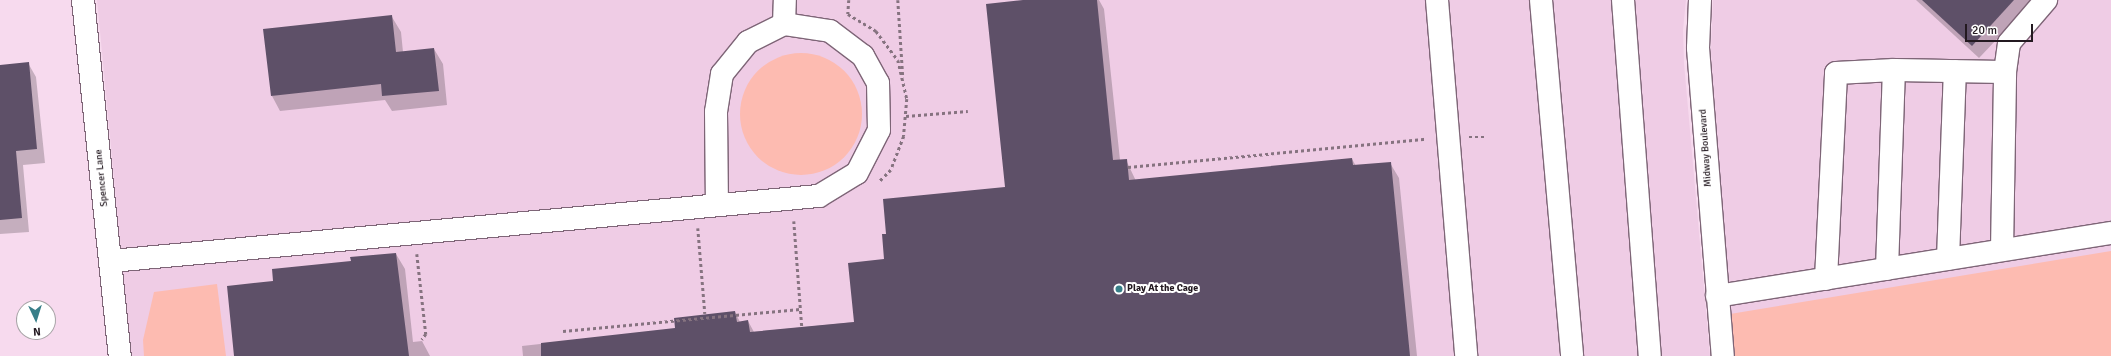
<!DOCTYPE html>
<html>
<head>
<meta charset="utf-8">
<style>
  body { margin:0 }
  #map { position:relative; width:2111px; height:356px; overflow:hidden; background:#f7daee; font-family:Signika,sans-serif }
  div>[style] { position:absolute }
  .built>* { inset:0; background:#efcce5 }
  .green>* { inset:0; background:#fdbbb1 }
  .round { border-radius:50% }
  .shadow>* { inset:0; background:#0003 }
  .building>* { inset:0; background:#5e5068 }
  .path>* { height:2.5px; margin-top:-1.25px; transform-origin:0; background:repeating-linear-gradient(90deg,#867380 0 3px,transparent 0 6px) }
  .roads { filter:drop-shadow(1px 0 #7e6577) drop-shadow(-1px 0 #7e6577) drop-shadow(0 1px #7e6577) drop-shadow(0 -1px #7e6577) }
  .minor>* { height:22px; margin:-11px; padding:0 11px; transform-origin:11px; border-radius:11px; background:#fff }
  .dots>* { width:11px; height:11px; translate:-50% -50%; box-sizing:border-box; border:2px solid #fff; border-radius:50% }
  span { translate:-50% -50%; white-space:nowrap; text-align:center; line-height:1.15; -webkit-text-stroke:4px #fff; paint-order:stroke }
  .street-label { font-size:10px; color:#231920 }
  .poi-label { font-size:10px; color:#231920; font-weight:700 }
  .left { translate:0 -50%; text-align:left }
  .north { position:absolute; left:16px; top:300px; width:40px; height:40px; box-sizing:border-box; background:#fff; border:1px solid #a7a3a6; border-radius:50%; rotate:176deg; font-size:11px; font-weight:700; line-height:16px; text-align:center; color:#231920 }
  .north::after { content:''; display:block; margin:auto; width:14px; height:18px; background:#387f89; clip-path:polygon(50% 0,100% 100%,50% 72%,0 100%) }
  .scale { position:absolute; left:1965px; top:24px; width:68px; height:18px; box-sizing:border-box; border:2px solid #231920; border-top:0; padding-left:5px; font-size:12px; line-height:14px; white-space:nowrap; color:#231920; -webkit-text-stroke:3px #fff; paint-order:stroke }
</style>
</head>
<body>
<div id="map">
  <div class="built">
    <i style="clip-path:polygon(97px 0,1686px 0,1683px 30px,1684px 63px,1710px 356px,131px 356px)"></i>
    <i style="clip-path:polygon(1713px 0,2111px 0,2111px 356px,1734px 356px,1714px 108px,1711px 50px)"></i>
  </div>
  <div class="green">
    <i class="round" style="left:740px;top:53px;width:122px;height:122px"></i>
    <i style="clip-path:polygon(2111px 251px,2111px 356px,1734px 356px,1730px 314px)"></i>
    <i style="clip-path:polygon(217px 284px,226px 356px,144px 356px,143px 340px,154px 292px)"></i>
  </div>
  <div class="shadow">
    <i style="clip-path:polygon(1033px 0,1099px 0,1104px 9px,1120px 160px,1126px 160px,1136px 181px,1352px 159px,1356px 166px,1390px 163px,1399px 178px,1417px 356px,523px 356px,522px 346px,676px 329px,735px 312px,740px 322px,748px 321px,754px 332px,855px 322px,886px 260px,1006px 188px)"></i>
    <i style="clip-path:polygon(1916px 0,2034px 0,1979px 58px)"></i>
    <i style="clip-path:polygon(392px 17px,401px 32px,403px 52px,434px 49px,443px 64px,447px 105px,392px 111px,385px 100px,280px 111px,272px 96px)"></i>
    <i style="clip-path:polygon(28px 63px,36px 77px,45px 163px,23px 165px,29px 232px,0 234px,0 66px)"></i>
    <i style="clip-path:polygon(396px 254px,405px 269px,413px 342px,422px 341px,430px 356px,235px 356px,274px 282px)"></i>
  </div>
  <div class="building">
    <i style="clip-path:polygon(1023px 0,1097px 0,1113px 160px,1127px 159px,1129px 180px,1352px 158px,1353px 165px,1391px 162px,1410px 356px,541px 356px,541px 343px,675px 328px,674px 318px,735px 311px,737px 322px,748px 320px,750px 332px,854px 322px,848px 263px,884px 259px,882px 234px,886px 234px,883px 199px,1005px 187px,986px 4px)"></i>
    <i style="clip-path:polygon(1922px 0,2014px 0,1972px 46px)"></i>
    <i style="clip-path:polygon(392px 15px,396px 52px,434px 48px,439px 91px,382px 96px,381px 84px,271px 96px,263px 29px)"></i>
    <i style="clip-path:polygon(29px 62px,37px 149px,16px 151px,22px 218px,0 220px,0 65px)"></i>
    <i style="clip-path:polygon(396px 253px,409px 356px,234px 356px,227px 286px,273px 281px,272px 269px,351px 261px,350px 257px)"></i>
  </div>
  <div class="path">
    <i style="left:849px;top:0;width:14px;rotate:94deg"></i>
    <i style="left:848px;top:14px;width:33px;rotate:31deg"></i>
    <i style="left:876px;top:31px;width:36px;rotate:53deg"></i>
    <i style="left:898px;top:60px;width:40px;rotate:77deg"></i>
    <i style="left:907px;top:99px;width:37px;rotate:95deg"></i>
    <i style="left:904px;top:136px;width:36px;rotate:111deg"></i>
    <i style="left:891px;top:170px;width:17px;rotate:135deg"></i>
    <i style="left:898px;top:0;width:77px;rotate:86.3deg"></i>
    <i style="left:906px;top:116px;width:62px;rotate:-4.6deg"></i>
    <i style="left:1469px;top:137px;width:16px"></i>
    <i style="left:1128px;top:167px;width:299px;rotate:-5.4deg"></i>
    <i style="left:794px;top:221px;width:106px;rotate:85.7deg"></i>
    <i style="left:698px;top:228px;width:86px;rotate:85.3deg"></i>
    <i style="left:417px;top:254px;width:81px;rotate:83.6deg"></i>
    <i style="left:426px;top:334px;width:7px;rotate:124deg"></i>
    <i style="left:563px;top:331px;width:238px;rotate:-5.3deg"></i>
  </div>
  <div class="roads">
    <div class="minor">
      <i style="left:83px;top:0;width:358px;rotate:84.1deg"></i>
      <i style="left:1437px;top:0;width:357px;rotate:85.3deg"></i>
      <i style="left:1541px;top:0;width:357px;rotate:85deg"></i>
      <i style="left:1623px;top:0;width:357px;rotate:85.7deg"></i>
      <i style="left:1700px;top:0;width:48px;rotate:92.4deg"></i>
      <i style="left:1698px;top:48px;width:309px;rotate:85.4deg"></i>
      <i style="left:784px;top:24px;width:24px;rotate:-88deg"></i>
      <i style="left:2002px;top:250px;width:178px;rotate:-89deg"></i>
      <i style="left:2005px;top:72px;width:29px;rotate:-82deg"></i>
      <i style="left:2009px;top:43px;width:57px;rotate:-49.3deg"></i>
      <i style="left:1948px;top:259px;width:188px;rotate:-87.9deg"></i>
      <i style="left:111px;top:261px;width:711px;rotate:-5.25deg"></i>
      <i style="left:819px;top:196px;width:44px;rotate:-31.2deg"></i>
      <i style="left:857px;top:173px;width:48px;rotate:-62.9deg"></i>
      <i style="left:879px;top:130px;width:47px;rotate:-91.2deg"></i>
      <i style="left:878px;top:83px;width:31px;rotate:-119deg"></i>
      <i style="left:863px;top:56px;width:41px;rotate:-142.9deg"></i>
      <i style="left:830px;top:31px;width:47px;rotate:-171.3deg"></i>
      <i style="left:784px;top:24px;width:40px;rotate:153.4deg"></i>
      <i style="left:748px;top:42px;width:41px;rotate:129.1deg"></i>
      <i style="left:722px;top:74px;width:38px;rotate:99deg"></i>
      <i style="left:716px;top:112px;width:92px;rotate:89.4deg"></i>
      <i style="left:1887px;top:269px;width:199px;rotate:-88deg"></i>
      <i style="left:1826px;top:279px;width:206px;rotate:-87.2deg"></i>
      <i style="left:1836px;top:73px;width:58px;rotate:-3deg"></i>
      <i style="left:1894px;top:70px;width:111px;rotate:1deg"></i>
      <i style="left:1717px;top:296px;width:399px;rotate:-9.1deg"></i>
    </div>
  </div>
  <div class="dots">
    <i style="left:1119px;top:289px;background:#387f89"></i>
  </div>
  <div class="street-label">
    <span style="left:1706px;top:148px;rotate:-94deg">Midway Boulevard</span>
    <span style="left:102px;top:178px;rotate:-96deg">Spencer Lane</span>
  </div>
  <div class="poi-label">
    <span class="left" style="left:1127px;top:289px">Play At the Cage</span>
  </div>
  <div class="north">N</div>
  <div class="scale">20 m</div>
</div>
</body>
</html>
